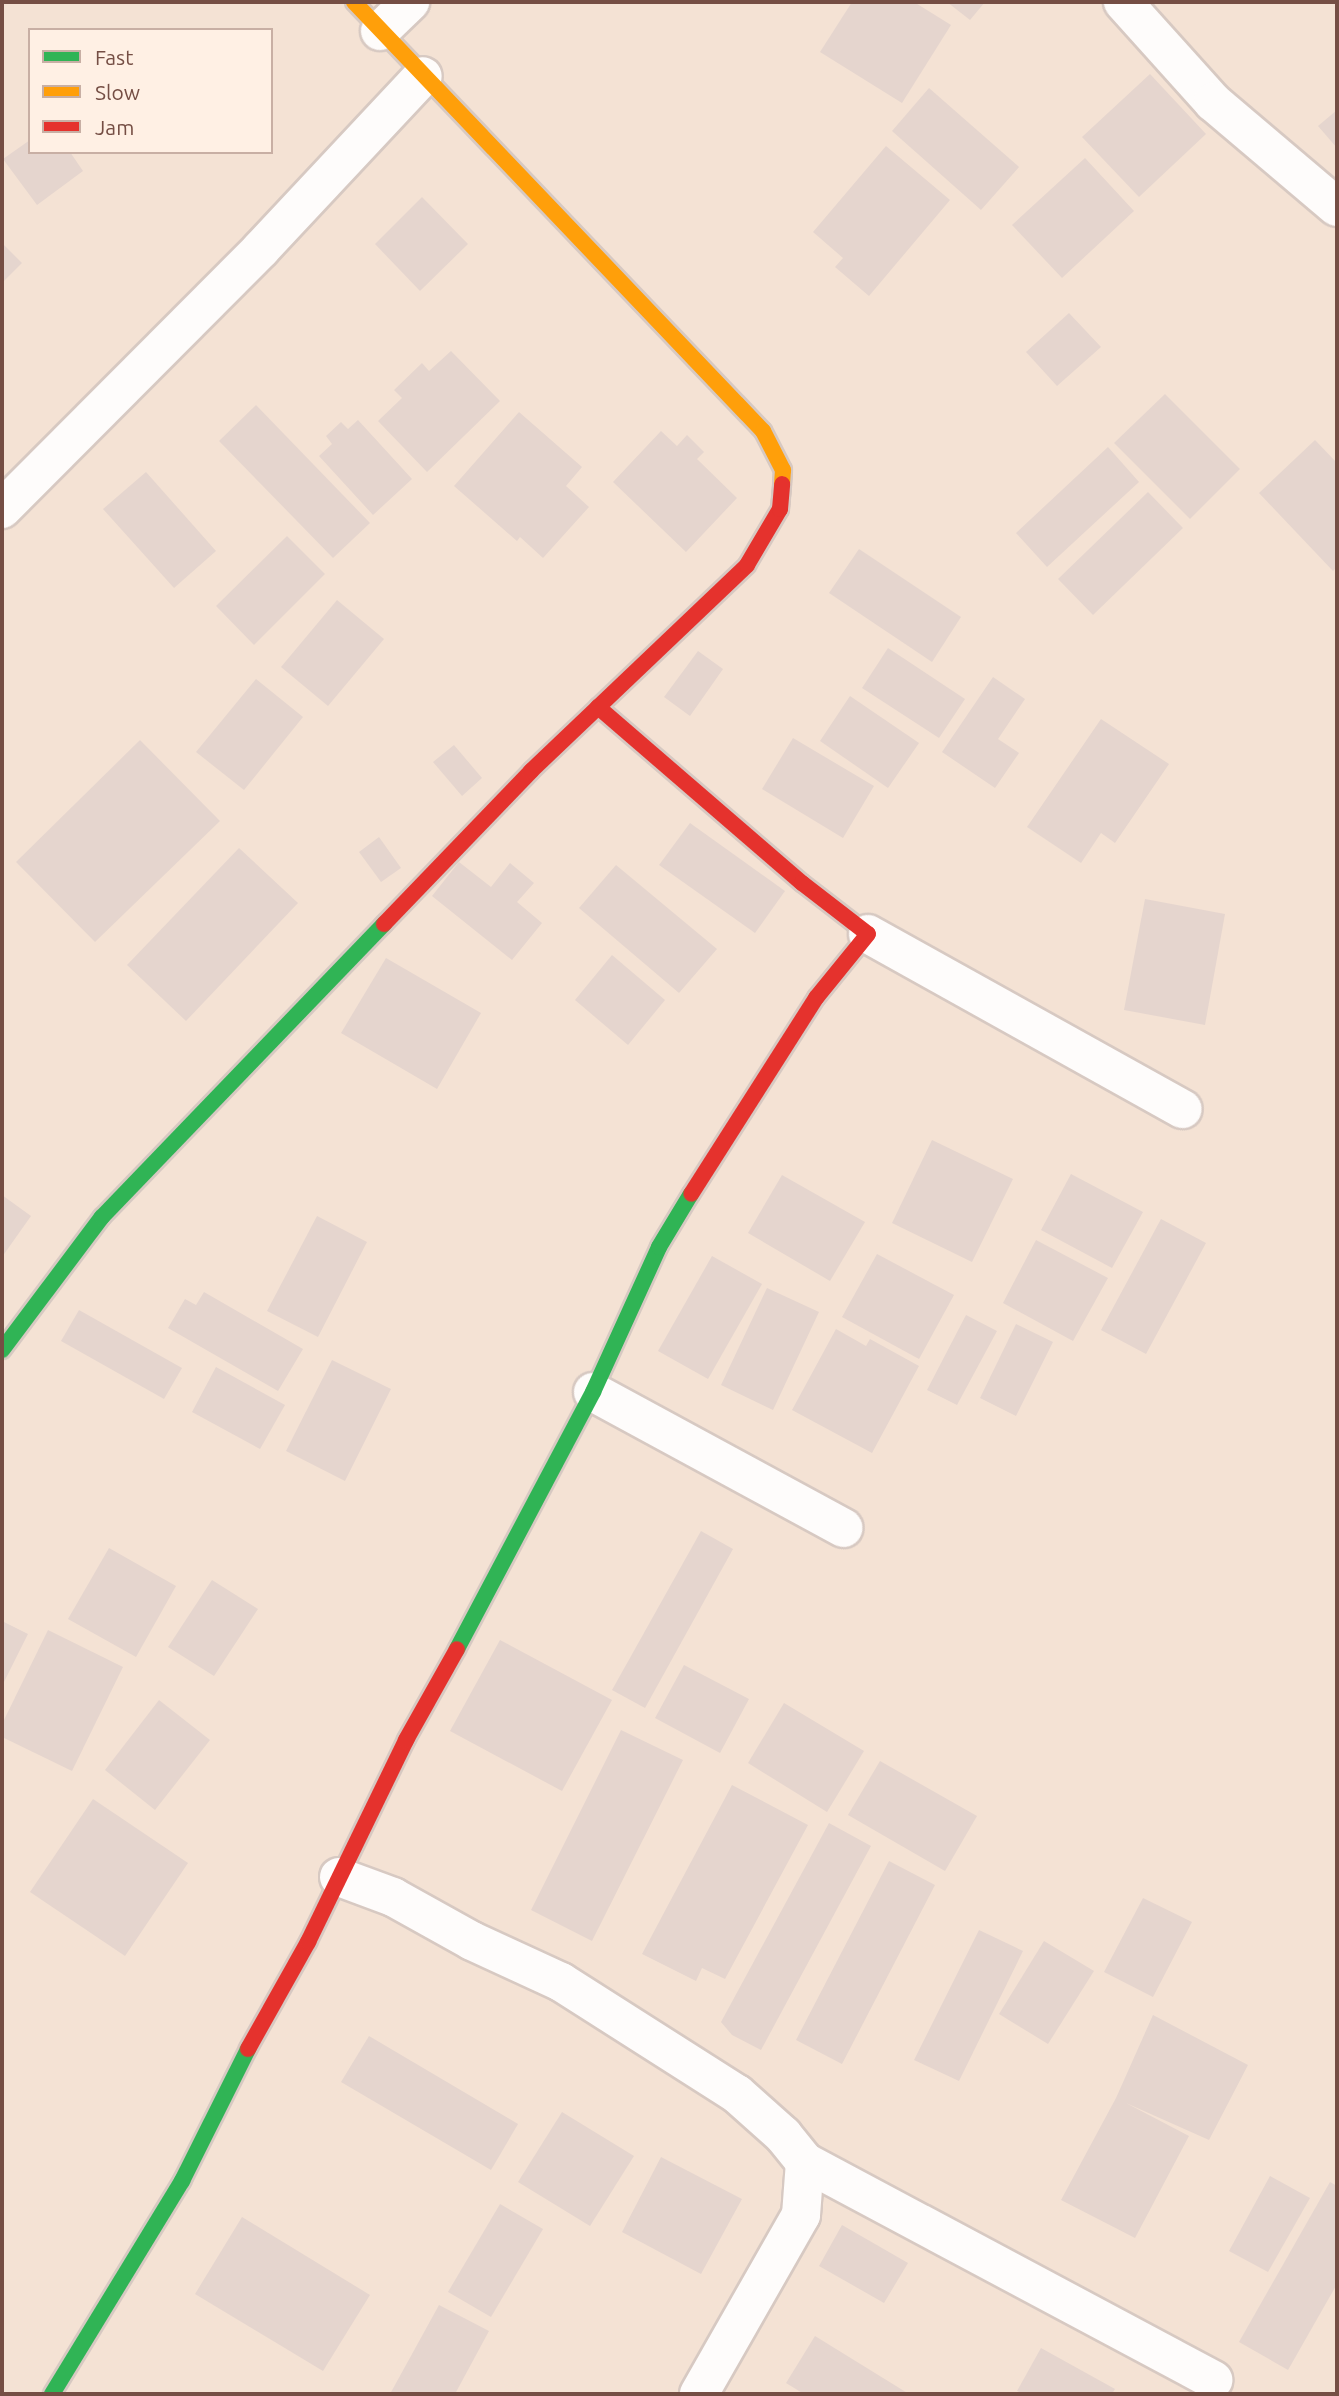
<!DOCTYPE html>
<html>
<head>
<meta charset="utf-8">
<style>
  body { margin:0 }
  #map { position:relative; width:1339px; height:2396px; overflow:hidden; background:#f6ede4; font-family:Ubuntu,sans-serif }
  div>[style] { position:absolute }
  .residential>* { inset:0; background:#f4e2d4 }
  .building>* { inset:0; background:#e5d5ce }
  .roads { filter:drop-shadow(2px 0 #d7c9c2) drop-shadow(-2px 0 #d7c9c2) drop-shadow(0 2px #d7c9c2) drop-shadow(0 -2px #d7c9c2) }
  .street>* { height:38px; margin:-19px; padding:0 19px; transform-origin:19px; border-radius:19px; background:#fefcfb }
  .fast>* { height:16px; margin:-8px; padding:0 8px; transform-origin:8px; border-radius:8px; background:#30b455 }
  .slow>* { height:16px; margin:-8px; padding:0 8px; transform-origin:8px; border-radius:8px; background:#ff9f0a }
  .jam>* { height:16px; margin:-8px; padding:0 8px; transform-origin:8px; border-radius:8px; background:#e5322d }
  span { translate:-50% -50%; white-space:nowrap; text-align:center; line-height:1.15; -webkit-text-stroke:5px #fff0e4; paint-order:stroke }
  .frame { position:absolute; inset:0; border:4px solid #754e44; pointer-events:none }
  .legend { position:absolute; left:28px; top:28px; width:245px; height:126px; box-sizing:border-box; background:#fff0e4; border:2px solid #c8afa4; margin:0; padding:9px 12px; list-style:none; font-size:21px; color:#754e44 }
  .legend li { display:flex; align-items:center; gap:14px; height:35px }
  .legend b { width:35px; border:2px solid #c8afa4 }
</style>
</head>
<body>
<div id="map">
  <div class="residential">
    <i style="clip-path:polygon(evenodd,2px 2px,1337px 2px,1337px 2394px,2px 2394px,2px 2px,30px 30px,271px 30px,271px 152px,30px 152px,30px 30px)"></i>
  </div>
  <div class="building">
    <i style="clip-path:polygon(852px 2px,914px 2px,951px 25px,902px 103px,820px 52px)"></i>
    <i style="clip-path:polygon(947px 2px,985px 2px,970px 20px)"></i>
    <i style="clip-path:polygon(1150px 74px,1206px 134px,1139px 197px,1082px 137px)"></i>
    <i style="clip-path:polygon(929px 88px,1019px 167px,981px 210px,892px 131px)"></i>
    <i style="clip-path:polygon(1337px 110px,1337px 148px,1318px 126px)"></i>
    <i style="clip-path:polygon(30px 140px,30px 152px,70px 152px,83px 171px,37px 205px,3px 159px)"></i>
    <i style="clip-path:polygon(886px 146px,950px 200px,869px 296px,835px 267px,843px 258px,813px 232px)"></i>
    <i style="clip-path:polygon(1085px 158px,1134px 211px,1062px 278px,1012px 225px)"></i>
    <i style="clip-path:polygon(422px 197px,468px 244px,420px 291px,375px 244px)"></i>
    <i style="clip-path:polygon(2px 243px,22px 263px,2px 283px)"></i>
    <i style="clip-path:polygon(1069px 313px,1101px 347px,1057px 386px,1026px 352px)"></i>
    <i style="clip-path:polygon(451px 351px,500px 401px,427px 472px,378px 421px,402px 398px,394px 390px,422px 363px,429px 371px)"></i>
    <i style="clip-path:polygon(1165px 394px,1240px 469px,1190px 519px,1114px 443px)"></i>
    <i style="clip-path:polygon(256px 405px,370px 523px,333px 558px,219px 441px)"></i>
    <i style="clip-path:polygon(519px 412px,582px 467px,566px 486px,589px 507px,543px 558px,520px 537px,517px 541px,454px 486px)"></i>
    <i style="clip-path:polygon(358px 420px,412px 479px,373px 515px,319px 456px,332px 444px,326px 436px,341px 422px,348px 429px)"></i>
    <i style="clip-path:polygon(661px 431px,677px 446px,687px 435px,704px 452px,697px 459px,737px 498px,686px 552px,613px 482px)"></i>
    <i style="clip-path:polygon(1315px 440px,1337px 463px,1337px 567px,1333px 571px,1259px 493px)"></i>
    <i style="clip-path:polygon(1108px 447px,1139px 482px,1047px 567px,1016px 533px)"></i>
    <i style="clip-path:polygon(146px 472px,216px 551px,174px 588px,103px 509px)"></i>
    <i style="clip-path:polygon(1148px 492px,1183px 528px,1093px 615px,1058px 579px)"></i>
    <i style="clip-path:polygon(287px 536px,325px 574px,254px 645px,216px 606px)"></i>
    <i style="clip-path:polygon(859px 549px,961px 617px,932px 662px,829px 593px)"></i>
    <i style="clip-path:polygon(337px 600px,384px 639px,328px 706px,281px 667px)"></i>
    <i style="clip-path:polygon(888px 648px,965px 699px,939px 738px,862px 688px)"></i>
    <i style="clip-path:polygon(698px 651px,723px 669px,690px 716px,664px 697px)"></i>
    <i style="clip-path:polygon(993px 677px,1025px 699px,998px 739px,1019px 753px,995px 788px,942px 752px)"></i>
    <i style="clip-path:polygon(256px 679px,303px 717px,244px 790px,196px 752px)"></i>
    <i style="clip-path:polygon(850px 696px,919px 743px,888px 788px,820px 741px)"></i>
    <i style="clip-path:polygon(1101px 719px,1169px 764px,1115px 843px,1101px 833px,1081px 863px,1027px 827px)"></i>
    <i style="clip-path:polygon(793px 738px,874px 786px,843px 838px,762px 789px)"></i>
    <i style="clip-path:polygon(140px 740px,220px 821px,95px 942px,16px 862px)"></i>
    <i style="clip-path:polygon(454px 745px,482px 778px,462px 796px,433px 762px)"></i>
    <i style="clip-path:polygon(690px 823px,785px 891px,755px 933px,659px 865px)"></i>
    <i style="clip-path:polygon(379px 837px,401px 868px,381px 882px,359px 852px)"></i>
    <i style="clip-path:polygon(239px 848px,298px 903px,186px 1021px,127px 965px)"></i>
    <i style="clip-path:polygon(459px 862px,491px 887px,510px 863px,534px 883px,517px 902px,542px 923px,512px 960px,432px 896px)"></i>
    <i style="clip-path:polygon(616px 865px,717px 949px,679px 993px,579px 908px)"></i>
    <i style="clip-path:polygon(1145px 899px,1225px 914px,1205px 1025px,1124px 1010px)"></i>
    <i style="clip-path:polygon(612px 955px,665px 1000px,628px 1045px,575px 1000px)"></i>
    <i style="clip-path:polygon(386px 958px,481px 1013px,437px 1089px,341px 1033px)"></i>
    <i style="clip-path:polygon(932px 1140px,1013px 1179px,972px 1262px,892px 1223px)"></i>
    <i style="clip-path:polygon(1071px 1174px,1143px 1212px,1112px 1268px,1041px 1230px)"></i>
    <i style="clip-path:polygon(782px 1175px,865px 1222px,830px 1281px,748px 1233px)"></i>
    <i style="clip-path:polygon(2px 1195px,31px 1216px,2px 1257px)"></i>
    <i style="clip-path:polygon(317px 1216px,367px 1242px,318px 1337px,267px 1311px)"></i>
    <i style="clip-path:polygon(1161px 1219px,1206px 1243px,1146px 1354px,1101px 1330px)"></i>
    <i style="clip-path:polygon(1036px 1240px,1108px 1278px,1073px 1341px,1003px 1303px)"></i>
    <i style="clip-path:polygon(877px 1254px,954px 1295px,919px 1359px,842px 1317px)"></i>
    <i style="clip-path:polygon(712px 1256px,762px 1284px,708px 1379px,658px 1351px)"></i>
    <i style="clip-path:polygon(767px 1288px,819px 1312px,773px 1410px,721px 1385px)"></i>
    <i style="clip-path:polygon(204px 1292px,303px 1349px,278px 1391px,168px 1328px,185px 1299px,196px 1305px)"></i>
    <i style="clip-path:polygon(79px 1310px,182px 1368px,164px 1399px,61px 1341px)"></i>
    <i style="clip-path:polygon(966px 1315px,997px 1331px,957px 1405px,927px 1390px)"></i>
    <i style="clip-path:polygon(1016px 1324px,1053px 1342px,1016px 1416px,980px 1398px)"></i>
    <i style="clip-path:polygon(836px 1329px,866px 1346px,870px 1339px,919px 1366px,872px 1453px,792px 1410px)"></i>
    <i style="clip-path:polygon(332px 1360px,391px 1389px,345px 1481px,286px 1451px)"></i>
    <i style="clip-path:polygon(216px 1367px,285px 1405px,260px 1449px,192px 1412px)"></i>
    <i style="clip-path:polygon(701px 1531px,733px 1549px,645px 1708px,612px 1690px)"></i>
    <i style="clip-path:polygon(109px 1548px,176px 1586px,136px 1657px,68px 1619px)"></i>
    <i style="clip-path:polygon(212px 1580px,258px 1609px,214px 1676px,168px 1647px)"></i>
    <i style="clip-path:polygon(2px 1621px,28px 1634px,2px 1686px)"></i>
    <i style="clip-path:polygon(48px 1630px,123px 1667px,72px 1771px,2px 1737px,2px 1724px)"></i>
    <i style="clip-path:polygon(500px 1640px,612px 1700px,562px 1791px,450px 1731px)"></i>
    <i style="clip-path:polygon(684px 1665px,749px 1699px,720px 1753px,655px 1718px)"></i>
    <i style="clip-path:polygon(159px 1700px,210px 1740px,155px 1810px,105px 1770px)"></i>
    <i style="clip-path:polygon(784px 1703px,864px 1751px,827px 1812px,748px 1763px)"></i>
    <i style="clip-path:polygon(621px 1730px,683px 1760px,592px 1941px,531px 1910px)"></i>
    <i style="clip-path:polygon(880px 1761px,977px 1816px,945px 1871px,848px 1815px)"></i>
    <i style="clip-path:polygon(732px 1785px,808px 1825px,725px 1979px,702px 1968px,696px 1981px,642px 1954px)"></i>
    <i style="clip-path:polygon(93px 1799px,188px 1863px,125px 1956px,30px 1892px)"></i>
    <i style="clip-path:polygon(829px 1823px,871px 1846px,761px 2050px,732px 2035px,721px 2022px)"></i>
    <i style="clip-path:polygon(889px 1861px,935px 1885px,842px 2064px,796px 2040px)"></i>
    <i style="clip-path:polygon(1143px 1898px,1192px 1922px,1153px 1997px,1104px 1972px)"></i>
    <i style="clip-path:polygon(979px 1930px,1023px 1951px,959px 2081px,914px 2060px)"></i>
    <i style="clip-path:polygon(1044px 1941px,1094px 1971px,1048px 2044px,999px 2014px)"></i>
    <i style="clip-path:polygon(1153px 2015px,1248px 2065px,1209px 2140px,1126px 2103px,1189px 2136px,1135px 2238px,1061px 2200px,1116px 2098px)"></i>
    <i style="clip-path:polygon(369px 2036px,518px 2124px,491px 2170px,341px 2082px)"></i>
    <i style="clip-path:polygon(562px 2112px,634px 2156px,590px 2226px,518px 2182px)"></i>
    <i style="clip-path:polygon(661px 2157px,742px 2199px,701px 2274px,622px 2232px)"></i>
    <i style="clip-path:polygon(1270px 2176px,1310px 2198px,1268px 2272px,1229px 2251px)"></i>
    <i style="clip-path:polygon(1330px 2182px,1337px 2186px,1337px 2284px,1288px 2370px,1239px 2342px)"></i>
    <i style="clip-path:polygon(500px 2204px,543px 2229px,491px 2317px,448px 2292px)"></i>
    <i style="clip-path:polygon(242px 2217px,370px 2295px,323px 2371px,195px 2294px)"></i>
    <i style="clip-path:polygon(842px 2225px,908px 2263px,884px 2303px,819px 2266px)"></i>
    <i style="clip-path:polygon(439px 2305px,489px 2331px,455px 2394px,390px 2394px)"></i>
    <i style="clip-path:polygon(815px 2336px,909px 2394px,804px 2394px,786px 2383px)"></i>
    <i style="clip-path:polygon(1041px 2348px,1115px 2389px,1112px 2394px,1024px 2394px,1017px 2391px)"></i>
  </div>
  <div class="roads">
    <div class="street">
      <i style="left:1123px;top:2px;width:135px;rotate:48deg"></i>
      <i style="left:1213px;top:102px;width:162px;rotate:40.3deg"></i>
      <i style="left:380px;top:31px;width:42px;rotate:-44deg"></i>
      <i style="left:2px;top:509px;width:366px;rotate:-45.1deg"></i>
      <i style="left:260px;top:250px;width:238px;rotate:-46.9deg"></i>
      <i style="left:868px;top:934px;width:360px;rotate:29.1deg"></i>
      <i style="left:593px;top:1392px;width:285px;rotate:28.5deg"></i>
      <i style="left:339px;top:1877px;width:58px;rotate:20.3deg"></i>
      <i style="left:393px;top:1897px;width:90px;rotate:29.1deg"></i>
      <i style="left:472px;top:1941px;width:98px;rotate:24.7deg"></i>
      <i style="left:561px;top:1982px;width:209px;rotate:32.5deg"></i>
      <i style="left:737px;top:2094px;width:62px;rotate:41.7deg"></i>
      <i style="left:783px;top:2135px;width:35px;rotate:51deg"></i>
      <i style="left:805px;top:2162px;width:53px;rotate:94.3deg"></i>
      <i style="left:801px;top:2215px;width:206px;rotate:119.7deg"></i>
      <i style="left:805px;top:2162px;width:463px;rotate:28.1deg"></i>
    </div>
    <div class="fast">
      <i style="left:2px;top:1350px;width:166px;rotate:-53.1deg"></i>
      <i style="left:102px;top:1217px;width:407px;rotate:-46.1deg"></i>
      <i style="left:457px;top:1649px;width:291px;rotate:-62.1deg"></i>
      <i style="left:593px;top:1392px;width:159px;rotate:-65.5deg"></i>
      <i style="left:659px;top:1247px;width:62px;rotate:-58.9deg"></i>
      <i style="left:52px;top:2394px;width:250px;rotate:-58.6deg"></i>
      <i style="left:182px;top:2181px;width:148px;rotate:-63.4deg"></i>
    </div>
    <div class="slow">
      <i style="left:354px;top:2px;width:593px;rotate:46.37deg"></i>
      <i style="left:763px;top:431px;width:44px;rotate:62.9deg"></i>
      <i style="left:783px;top:470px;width:14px;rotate:94deg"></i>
    </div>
    <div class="jam">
      <i style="left:598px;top:707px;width:269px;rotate:40.8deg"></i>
      <i style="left:802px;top:883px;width:83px;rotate:37.7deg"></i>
      <i style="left:868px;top:934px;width:82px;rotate:129.1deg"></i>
      <i style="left:816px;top:998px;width:232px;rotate:122.5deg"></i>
      <i style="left:384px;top:924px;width:212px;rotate:-46.1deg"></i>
      <i style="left:531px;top:771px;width:298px;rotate:-43.6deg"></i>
      <i style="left:747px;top:565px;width:65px;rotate:-59.5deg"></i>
      <i style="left:780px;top:509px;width:25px;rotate:-85deg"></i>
      <i style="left:248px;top:2049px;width:123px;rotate:-60.7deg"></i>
      <i style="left:308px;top:1942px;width:225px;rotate:-64.1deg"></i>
      <i style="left:406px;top:1740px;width:104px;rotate:-60.7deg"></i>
    </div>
  </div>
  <div class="frame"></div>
  <ul class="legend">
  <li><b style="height:9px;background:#30b455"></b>Fast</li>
  <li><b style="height:9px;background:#ff9f0a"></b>Slow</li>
  <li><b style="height:9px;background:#e5322d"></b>Jam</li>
  </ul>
</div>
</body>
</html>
